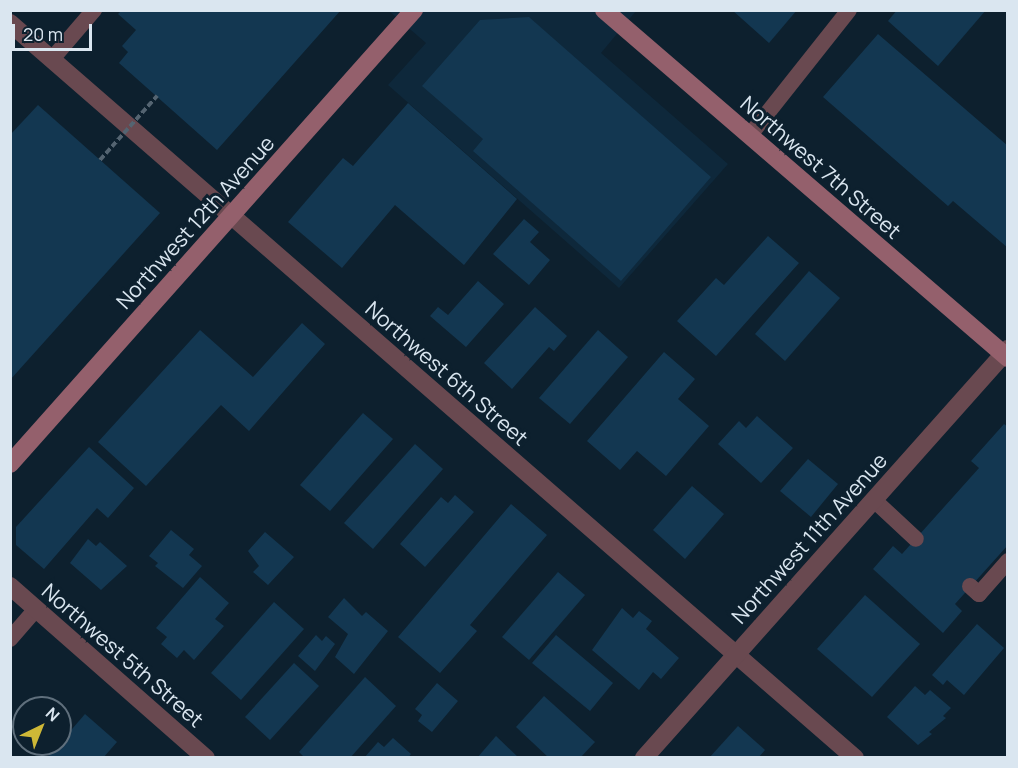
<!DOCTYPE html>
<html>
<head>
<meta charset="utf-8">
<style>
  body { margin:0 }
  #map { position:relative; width:1018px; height:768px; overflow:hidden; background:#0d202e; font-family:Manrope,sans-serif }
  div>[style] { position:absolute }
  .built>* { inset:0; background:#0e283b }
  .building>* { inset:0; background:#133751 }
  .service>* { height:16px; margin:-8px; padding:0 8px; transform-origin:8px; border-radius:8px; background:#694950 }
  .minor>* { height:18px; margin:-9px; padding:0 9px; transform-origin:9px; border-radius:9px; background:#694950 }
  .secondary>* { height:18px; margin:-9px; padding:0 9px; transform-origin:9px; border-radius:9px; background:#94606c }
  .path-bridge>* { height:4px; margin-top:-2px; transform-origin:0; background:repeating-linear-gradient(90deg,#546471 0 6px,transparent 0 9px) }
  span { translate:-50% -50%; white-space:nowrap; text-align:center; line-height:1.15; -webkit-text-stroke:6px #0d202e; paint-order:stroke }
  .street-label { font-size:21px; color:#dae6f0 }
  .frame { position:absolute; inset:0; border:12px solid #dae6f0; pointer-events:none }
  .north { position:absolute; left:12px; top:696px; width:60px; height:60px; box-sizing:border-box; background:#0d202e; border:2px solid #5f6f7c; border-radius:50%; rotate:43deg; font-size:16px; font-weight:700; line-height:24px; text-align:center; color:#dae6f0 }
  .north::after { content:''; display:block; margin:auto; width:21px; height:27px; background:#ceb837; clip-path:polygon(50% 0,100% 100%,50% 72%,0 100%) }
  .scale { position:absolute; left:12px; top:24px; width:80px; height:27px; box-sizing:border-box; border:3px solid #dae6f0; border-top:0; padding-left:8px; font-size:18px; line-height:21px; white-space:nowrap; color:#dae6f0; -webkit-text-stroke:4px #0d202e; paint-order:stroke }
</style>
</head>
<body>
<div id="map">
  <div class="built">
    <i style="clip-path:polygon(389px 11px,636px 11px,601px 53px,728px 164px,619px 288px,388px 85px,426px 43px)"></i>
  </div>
  <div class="building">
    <i style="clip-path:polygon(122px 10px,341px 10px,217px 150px,119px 63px,128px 52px,122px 46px,136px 30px,118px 14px)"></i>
    <i style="clip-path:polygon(732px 10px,797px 10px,769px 43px)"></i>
    <i style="clip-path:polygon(897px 10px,986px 10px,938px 66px,888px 21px)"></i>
    <i style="clip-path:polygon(529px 17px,711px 177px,621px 281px,473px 151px,483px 139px,422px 86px,480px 20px)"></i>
    <i style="clip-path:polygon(878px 34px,1008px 146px,1008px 248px,953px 201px,948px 206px,823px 97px)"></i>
    <i style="clip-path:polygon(408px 103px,517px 199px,464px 265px,395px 205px,342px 268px,288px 222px,343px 158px,353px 166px)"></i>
    <i style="clip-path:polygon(38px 105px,160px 213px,10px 380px,10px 135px)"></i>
    <i style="clip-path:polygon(524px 219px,539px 232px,530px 242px,550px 260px,529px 285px,493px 254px)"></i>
    <i style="clip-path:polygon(768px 236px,799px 263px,716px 356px,677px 321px,716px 278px,724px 285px)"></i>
    <i style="clip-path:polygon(809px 271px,840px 298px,785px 361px,755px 334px)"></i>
    <i style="clip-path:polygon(478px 281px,504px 304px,466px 347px,430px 316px,438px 307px,448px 315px)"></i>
    <i style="clip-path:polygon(535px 307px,567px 336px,554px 351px,549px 347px,512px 389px,484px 363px)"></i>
    <i style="clip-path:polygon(302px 323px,325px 344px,249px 431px,221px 405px,146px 486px,98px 442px,200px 330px,253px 377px)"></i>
    <i style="clip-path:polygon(598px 330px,628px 357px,570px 424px,539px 398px)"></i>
    <i style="clip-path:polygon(664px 352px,695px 379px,678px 399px,709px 426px,666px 476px,637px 451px,620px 470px,587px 441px)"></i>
    <i style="clip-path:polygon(363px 413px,393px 439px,330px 511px,300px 485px)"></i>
    <i style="clip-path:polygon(757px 416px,793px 448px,761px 483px,718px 444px,739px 421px,746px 428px)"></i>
    <i style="clip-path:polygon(1004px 424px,1008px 427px,1008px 545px,955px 604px,962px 611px,943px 633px,873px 569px,893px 546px,902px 554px,979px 468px,971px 461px)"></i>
    <i style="clip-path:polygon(415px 444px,443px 469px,373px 549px,344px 523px)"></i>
    <i style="clip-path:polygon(89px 447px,134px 488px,108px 518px,97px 508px,44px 569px,16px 545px,16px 527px)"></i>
    <i style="clip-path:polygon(808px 459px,838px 484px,811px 517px,780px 491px)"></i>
    <i style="clip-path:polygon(692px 486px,724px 514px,685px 559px,653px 530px)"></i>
    <i style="clip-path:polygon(455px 495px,474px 512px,425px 567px,400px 544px,441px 497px,448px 503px)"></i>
    <i style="clip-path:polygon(511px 504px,547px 535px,470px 625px,477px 631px,440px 673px,398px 637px)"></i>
    <i style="clip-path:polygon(171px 530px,194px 549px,189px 555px,202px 566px,183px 588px,155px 566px,158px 563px,149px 556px)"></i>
    <i style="clip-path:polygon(265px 532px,294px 557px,268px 585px,253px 572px,259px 566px,248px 551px)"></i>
    <i style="clip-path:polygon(88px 539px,96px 546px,100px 542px,127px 566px,101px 590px,70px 563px)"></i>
    <i style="clip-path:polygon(558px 572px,585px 595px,529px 660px,502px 637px)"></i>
    <i style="clip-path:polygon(200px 577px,229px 603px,215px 619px,224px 626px,194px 660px,184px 650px,177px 658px,161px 644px,167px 637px,156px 628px)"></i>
    <i style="clip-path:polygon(865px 595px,920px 644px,872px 697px,817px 649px)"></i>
    <i style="clip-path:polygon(344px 598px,362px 616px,366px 612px,388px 631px,354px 674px,335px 657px,348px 634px,328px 617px)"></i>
    <i style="clip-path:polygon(274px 602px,304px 629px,241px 700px,211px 673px)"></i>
    <i style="clip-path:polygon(622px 608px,633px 618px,639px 611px,652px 621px,646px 629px,679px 658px,661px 679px,653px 672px,639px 690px,592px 650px)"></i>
    <i style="clip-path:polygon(977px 624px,1004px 648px,964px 695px,947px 680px,943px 685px,932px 675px)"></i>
    <i style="clip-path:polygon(316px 635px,322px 641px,326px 636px,335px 644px,315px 671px,298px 656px)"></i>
    <i style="clip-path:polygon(556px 635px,613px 683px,590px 711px,532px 663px)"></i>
    <i style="clip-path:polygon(294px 663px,319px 686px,270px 740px,245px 717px)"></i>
    <i style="clip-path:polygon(365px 677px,396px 706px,350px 758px,305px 758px,299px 752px)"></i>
    <i style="clip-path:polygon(437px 683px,458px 701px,432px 732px,418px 721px,422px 715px,415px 709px)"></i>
    <i style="clip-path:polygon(915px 686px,925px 695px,930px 690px,951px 708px,943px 716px,946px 718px,929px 732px,932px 734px,918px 745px,887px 717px)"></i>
    <i style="clip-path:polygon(544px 696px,595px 742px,580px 758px,549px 758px,516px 727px)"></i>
    <i style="clip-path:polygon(85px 714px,117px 742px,103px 758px,47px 758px)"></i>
    <i style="clip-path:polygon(738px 726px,765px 750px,758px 758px,709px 758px)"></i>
    <i style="clip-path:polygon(496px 736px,519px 758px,477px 758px)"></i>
    <i style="clip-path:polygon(393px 738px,411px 754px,408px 758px,364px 758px,378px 742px,384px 747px)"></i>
  </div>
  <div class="service">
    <i style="left:52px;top:59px;width:65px;rotate:-49.4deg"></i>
    <i style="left:750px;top:135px;width:159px;rotate:-51.6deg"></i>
    <i style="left:874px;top:500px;width:57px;rotate:42.9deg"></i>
    <i style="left:970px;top:586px;width:12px;rotate:42deg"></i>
    <i style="left:979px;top:594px;width:44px;rotate:-48.7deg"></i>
    <i style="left:10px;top:639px;width:40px;rotate:-49deg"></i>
  </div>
  <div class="minor">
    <i style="left:10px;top:23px;width:1120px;rotate:41.02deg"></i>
    <i style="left:10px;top:586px;width:261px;rotate:41.3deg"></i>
    <i style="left:644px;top:758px;width:548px;rotate:-48.33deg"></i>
  </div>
  <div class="secondary">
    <i style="left:604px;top:10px;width:533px;rotate:40.74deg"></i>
    <i style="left:10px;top:464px;width:608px;rotate:-48.34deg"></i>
  </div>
  <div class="path-bridge">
    <i style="left:100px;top:160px;width:86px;rotate:-48.3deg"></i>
  </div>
  <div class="street-label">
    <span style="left:821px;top:167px;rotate:41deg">Northwest 7th Street</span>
    <span style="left:195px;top:222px;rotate:-48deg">Northwest 12th Avenue</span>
    <span style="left:447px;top:373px;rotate:41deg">Northwest 6th Street</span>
    <span style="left:809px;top:538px;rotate:-48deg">Northwest 11th Avenue</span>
    <span style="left:123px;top:655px;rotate:41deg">Northwest 5th Street</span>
  </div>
  <div class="frame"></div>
  <div class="north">N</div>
  <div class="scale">20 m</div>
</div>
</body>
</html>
